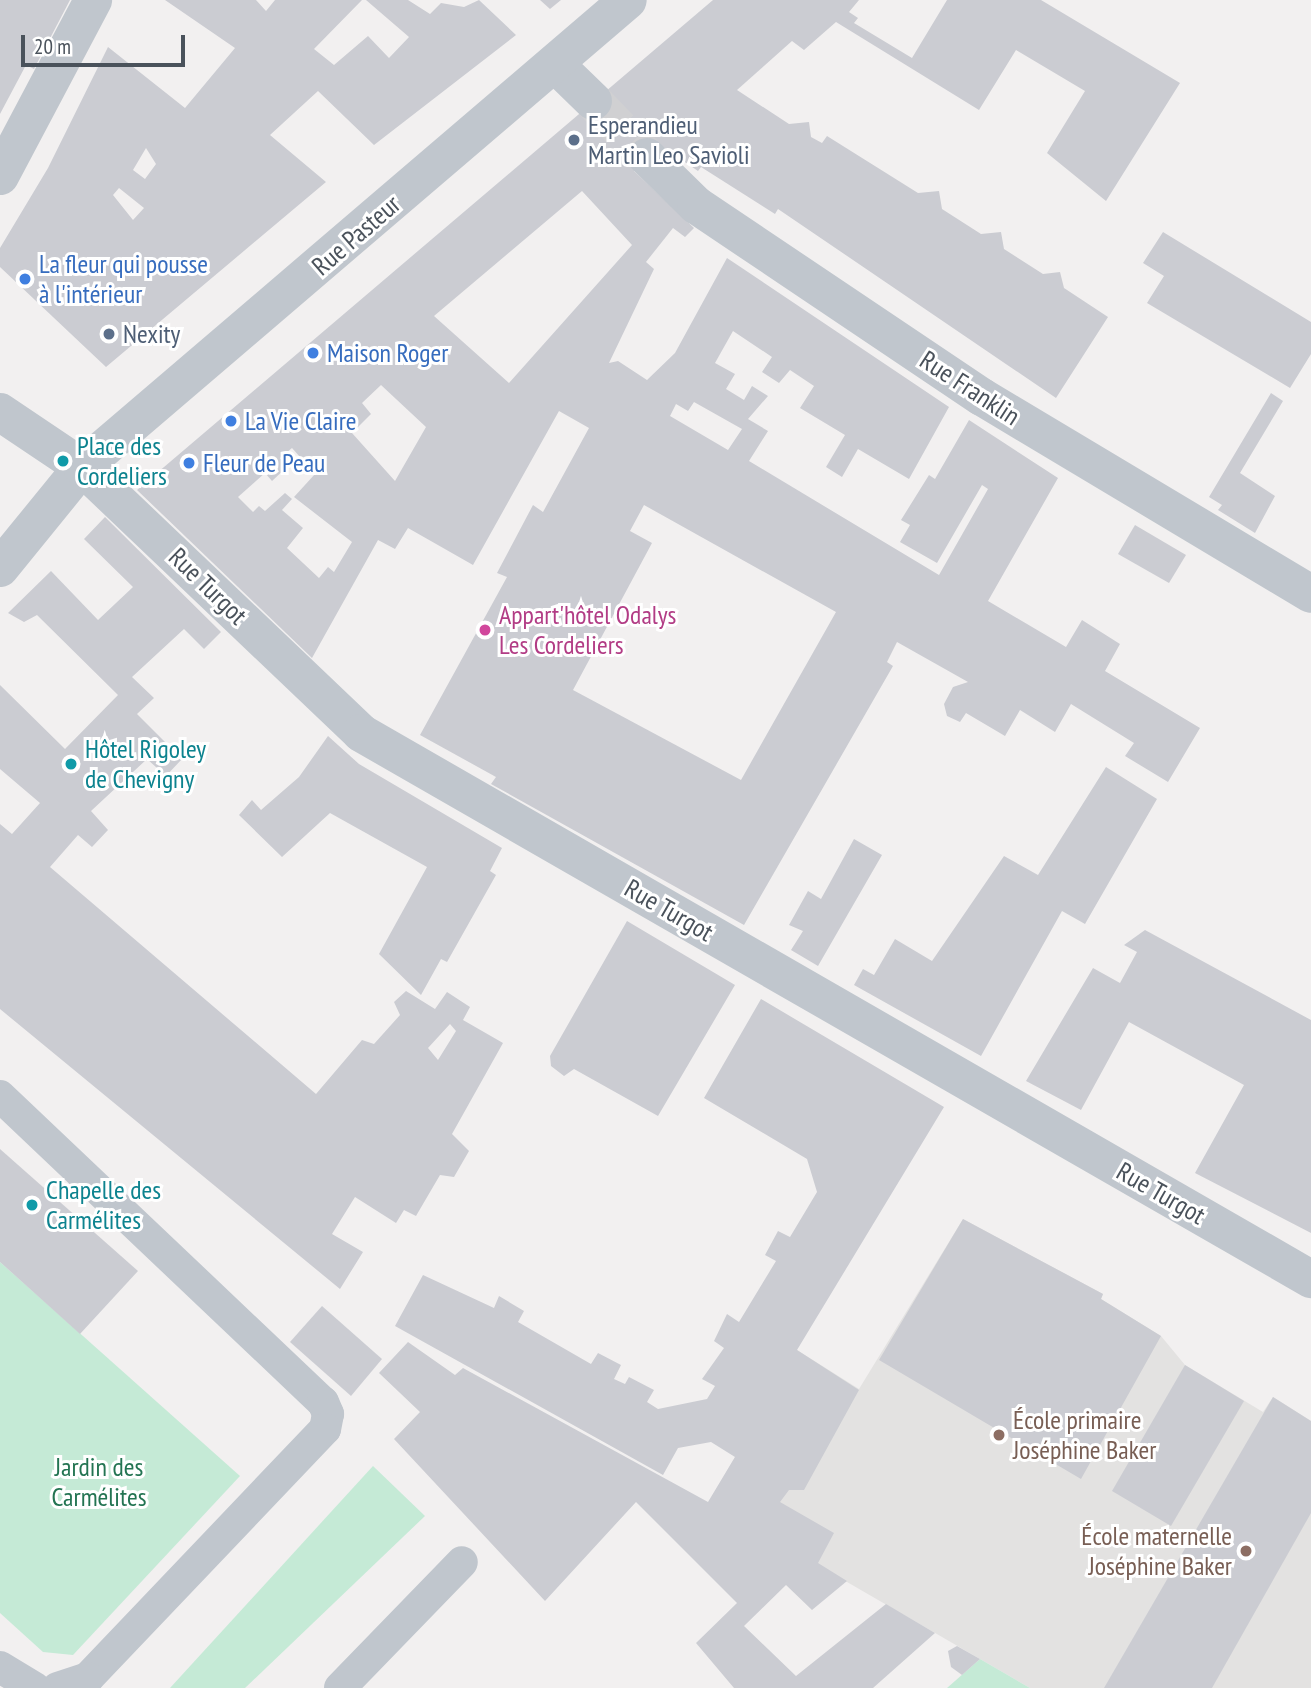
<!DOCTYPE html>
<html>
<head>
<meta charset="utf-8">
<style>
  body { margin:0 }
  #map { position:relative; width:1311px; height:1688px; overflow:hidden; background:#f2f0f0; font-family:"PT Sans Narrow",sans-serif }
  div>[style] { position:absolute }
  .education>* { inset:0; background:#e3e2e1 }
  .green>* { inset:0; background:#c5ead6 }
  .building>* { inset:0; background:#cbccd2 }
  .minor-tunnel>* { height:38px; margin-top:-19px; transform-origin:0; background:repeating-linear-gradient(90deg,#d0d0d2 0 38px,transparent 0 57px) }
  .service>* { height:32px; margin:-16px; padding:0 16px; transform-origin:16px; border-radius:16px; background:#c0c6cd }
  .minor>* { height:38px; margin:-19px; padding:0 19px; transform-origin:19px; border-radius:19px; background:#c0c6cd }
  .dots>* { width:19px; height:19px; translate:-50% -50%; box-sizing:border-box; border:4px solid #fff; border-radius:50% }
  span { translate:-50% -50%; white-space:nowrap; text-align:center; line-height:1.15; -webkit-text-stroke:6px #fff; paint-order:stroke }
  .service-label { font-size:26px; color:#4e5e75 }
  .left { translate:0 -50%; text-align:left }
  .street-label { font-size:26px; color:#4a525b }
  .shop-label { font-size:26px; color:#366cbe }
  .culture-label { font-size:26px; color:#0d838f }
  .hotel-label { font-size:26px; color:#b23c85 }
  .education-label { font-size:26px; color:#785e54 }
  .right { translate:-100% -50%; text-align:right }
  .park-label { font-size:26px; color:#237452 }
  .scale { position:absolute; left:21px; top:35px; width:164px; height:32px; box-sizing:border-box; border:4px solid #4a525b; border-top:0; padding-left:9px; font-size:21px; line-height:24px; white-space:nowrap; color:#4a525b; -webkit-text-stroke:5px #fff; paint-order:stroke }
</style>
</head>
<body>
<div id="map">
  <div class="education">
    <i style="clip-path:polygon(963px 1219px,1103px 1294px,1101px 1299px,1161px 1336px,1185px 1365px,1263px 1412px,1273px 1397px,1311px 1421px,1311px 1688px,1030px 1688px,709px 1502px,797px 1350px,859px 1389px)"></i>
  </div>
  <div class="green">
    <i style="clip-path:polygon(0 1262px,240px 1476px,73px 1655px,43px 1652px,0 1613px)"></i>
    <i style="clip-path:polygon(373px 1466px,425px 1516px,245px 1688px,170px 1688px)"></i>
    <i style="clip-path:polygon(980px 1659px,1030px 1688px,947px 1688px)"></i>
  </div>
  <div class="building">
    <i style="clip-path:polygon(0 0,70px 0,34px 69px,26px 65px,0 114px)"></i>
    <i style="clip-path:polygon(evenodd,165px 0,256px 0,266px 11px,275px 0,362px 0,314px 49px,334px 65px,368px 36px,389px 58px,409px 37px,366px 0,408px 0,430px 14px,441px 3px,464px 7px,479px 0,516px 35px,374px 145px,318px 91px,270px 135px,326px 182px,106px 367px,0 267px,0 248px,48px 168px,108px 47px,185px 108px,235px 48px,165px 0,146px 148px,156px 164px,145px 179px,133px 170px,146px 148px,165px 0,119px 188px,144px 208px,133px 220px,113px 195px,119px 188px)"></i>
    <i style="clip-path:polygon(540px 0,561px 0,550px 9px)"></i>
    <i style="clip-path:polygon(evenodd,713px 0,859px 0,849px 12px,858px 18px,854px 23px,912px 58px,947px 0,1041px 0,1180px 83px,1106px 201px,1047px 153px,1085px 91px,1016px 50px,979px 110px,836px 22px,804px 50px,792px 41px,737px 90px,789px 124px,809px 122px,811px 137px,822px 143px,827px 136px,918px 193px,939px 191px,942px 209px,981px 234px,1001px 232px,1004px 249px,1043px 274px,1060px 272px,1064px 288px,1108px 317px,1056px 398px,778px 209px,775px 214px,701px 167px,698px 171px,660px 145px,634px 171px,694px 228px,685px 237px,673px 228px,646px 262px,654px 269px,609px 363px,618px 361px,647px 380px,675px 353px,727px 258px,949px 407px,909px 479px,858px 449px,842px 477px,826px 467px,845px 435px,800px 408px,814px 386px,790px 370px,779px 383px,762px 372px,772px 357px,733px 331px,715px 363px,735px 374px,726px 389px,744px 400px,752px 386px,768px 396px,748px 419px,768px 431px,749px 461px,939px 575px,988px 489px,982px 485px,937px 563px,900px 542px,910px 525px,901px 520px,929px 475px,935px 479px,969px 420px,1058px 478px,988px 601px,1066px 647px,1082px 620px,1120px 644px,1105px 671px,1200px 728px,1168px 782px,1125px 756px,1134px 743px,1071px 704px,1055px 732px,1020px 710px,1005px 736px,966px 713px,960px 722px,947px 716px,944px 704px,953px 687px,968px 682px,897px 642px,887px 662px,893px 666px,744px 925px,491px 784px,496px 777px,420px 735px,507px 577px,497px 573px,533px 505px,543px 512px,589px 428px,559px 411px,473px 565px,408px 528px,395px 549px,378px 540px,312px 658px,137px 490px,713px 0,582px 191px,632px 245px,509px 383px,434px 316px,582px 191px,713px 0,381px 385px,426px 427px,395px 481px,352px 433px,371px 414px,362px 403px,381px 385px,713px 0,694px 402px,742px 429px,728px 450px,670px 416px,676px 404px,688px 411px,694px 402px,713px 0,292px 448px,315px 474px,294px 497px,352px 542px,334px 572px,328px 567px,319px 578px,287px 548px,303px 528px,282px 510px,292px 499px,285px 493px,265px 511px,259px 506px,253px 512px,238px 497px,265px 473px,272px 481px,287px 467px,280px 458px,292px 448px,713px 0,644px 505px,836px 612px,741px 780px,573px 690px,652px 543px,630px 531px,644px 505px)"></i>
    <i style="clip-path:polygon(1163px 232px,1311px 322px,1311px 354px,1290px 388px,1147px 303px,1164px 276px,1143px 263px)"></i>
    <i style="clip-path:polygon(1271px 393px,1283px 401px,1240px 473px,1275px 496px,1255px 533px,1218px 510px,1222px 505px,1209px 497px)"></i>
    <i style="clip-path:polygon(evenodd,105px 517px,221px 632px,204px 649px,184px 629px,132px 677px,154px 698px,137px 714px,182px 759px,166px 776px,147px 759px,91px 811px,108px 830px,92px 847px,78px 835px,50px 867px,316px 1094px,362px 1040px,374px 1044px,400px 1015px,394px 1002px,406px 991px,435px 1009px,447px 992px,470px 1007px,463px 1020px,503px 1043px,452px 1134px,469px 1151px,454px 1177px,440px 1175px,416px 1216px,404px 1210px,396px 1223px,355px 1197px,332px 1234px,363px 1252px,340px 1289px,0 1009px,0 824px,12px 834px,40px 803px,0 769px,0 685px,65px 749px,118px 695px,37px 615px,24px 622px,8px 613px,51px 571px,98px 620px,133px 587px,84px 539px,105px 517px,450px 1024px,456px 1031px,438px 1060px,428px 1048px,450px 1024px)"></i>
    <i style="clip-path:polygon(1135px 525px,1186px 555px,1169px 583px,1118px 554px)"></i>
    <i style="clip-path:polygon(328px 736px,359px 764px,502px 848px,490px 871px,496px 875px,447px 962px,441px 959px,421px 995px,379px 954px,427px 867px,330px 813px,282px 857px,239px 815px,252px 800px,261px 810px,299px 777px)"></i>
    <i style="clip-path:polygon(1106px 767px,1157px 799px,1085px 924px,1062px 911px,981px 1056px,854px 985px,863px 969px,874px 975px,895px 939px,932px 961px,1004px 856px,1038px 875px)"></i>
    <i style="clip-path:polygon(854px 839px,882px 855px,818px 966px,791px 950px,803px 931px,789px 925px,808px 891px,821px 899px)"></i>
    <i style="clip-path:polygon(627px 921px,735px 985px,658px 1116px,574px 1069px,564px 1076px,551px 1066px,550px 1056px)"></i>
    <i style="clip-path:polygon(1145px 930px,1311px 1020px,1311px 1233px,1195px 1173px,1244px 1085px,1129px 1022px,1081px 1110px,1026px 1081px,1093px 968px,1120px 983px,1137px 952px,1124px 945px)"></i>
    <i style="clip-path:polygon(761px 999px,944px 1107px,797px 1350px,859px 1390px,804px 1490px,789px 1490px,780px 1502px,834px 1533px,818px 1563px,847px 1581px,812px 1610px,786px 1585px,744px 1626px,796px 1676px,886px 1604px,935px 1633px,873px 1688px,734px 1688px,696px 1643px,737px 1603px,636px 1502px,545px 1601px,394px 1439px,420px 1412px,379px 1373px,408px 1342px,455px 1375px,463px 1368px,708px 1502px,735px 1457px,711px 1442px,678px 1448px,663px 1475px,395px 1326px,423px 1275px,494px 1308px,499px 1296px,524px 1311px,518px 1322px,591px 1364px,598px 1353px,621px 1365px,614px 1379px,625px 1384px,629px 1377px,654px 1390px,647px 1402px,658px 1409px,707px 1399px,715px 1386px,702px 1379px,724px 1348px,714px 1341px,727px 1314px,739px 1322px,776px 1261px,765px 1255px,778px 1231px,790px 1237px,817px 1192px,807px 1159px,704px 1098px)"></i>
    <i style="clip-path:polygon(0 1149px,138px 1271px,80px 1334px,0 1262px)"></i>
    <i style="clip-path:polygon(963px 1219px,1103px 1294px,1101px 1299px,1161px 1336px,1081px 1479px,879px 1360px)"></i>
    <i style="clip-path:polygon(322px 1306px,382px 1359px,351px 1396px,290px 1342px)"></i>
    <i style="clip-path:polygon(1185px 1365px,1244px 1401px,1171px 1526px,1112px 1491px)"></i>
    <i style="clip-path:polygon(1273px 1397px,1311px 1421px,1311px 1513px,1212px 1688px,1104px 1688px)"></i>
    <i style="clip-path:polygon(957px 1646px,980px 1659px,962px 1675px,951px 1667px,948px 1651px)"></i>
  </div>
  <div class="minor-tunnel">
    <i style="left:593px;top:101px;width:78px;rotate:46deg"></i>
  </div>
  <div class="service">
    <i style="left:0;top:1096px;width:445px;rotate:43.5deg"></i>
    <i style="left:323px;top:1402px;width:13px;rotate:67deg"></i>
    <i style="left:328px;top:1414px;width:15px;rotate:101deg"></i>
    <i style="left:325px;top:1429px;width:344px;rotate:133.6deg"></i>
    <i style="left:88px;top:1678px;width:32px;rotate:162deg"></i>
    <i style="left:0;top:1667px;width:41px;rotate:31deg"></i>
    <i style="left:340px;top:1688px;width:175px;rotate:-45.9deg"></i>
  </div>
  <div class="minor">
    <i style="left:555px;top:64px;width:53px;rotate:44.2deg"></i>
    <i style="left:647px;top:157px;width:69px;rotate:44.4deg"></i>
    <i style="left:696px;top:205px;width:344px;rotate:33.9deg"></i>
    <i style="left:982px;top:397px;width:383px;rotate:30.9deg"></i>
    <i style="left:0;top:176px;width:199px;rotate:-62.1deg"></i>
    <i style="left:0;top:412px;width:99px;rotate:33.9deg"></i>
    <i style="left:82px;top:467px;width:385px;rotate:43.6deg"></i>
    <i style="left:361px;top:733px;width:1096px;rotate:29.89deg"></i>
    <i style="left:0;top:568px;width:130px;rotate:-50.9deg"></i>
    <i style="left:82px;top:467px;width:718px;rotate:-40.54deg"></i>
  </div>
  <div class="dots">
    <i style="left:574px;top:140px;background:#5c6f8a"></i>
    <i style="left:25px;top:279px;background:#3f7fe0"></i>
    <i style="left:109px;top:334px;background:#5c6f8a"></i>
    <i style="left:313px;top:353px;background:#3f7fe0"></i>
    <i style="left:231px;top:421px;background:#3f7fe0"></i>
    <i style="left:63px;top:461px;background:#0f9aa8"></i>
    <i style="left:189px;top:463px;background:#3f7fe0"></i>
    <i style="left:485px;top:630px;background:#d1479c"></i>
    <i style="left:71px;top:764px;background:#0f9aa8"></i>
    <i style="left:32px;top:1205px;background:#0f9aa8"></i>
    <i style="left:999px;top:1435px;background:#8d6e63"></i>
    <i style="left:1246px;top:1551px;background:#8d6e63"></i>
  </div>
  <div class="service-label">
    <span class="left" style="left:588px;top:140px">Esperandieu<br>Martin Leo Savioli</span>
    <span class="left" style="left:123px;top:334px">Nexity</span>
  </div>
  <div class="street-label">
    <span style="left:356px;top:235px;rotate:-41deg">Rue Pasteur</span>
    <span style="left:970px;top:388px;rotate:33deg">Rue Franklin</span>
    <span style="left:208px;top:586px;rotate:44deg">Rue Turgot</span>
    <span style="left:669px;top:910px;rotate:30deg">Rue Turgot</span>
    <span style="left:1161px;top:1193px;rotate:30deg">Rue Turgot</span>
  </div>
  <div class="shop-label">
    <span class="left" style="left:39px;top:279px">La fleur qui pousse<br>à l'intérieur</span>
    <span class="left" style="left:327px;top:353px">Maison Roger</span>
    <span class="left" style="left:245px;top:421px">La Vie Claire</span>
    <span class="left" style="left:203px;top:463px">Fleur de Peau</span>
  </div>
  <div class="culture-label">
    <span class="left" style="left:77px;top:461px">Place des<br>Cordeliers</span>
    <span class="left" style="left:85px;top:764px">Hôtel Rigoley<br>de Chevigny</span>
    <span class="left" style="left:46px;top:1205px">Chapelle des<br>Carmélites</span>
  </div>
  <div class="hotel-label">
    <span class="left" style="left:499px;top:630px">Appart'hôtel Odalys<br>Les Cordeliers</span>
  </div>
  <div class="education-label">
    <span class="left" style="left:1013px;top:1435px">École primaire<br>Joséphine Baker</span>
    <span class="right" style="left:1232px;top:1551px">École maternelle<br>Joséphine Baker</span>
  </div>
  <div class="park-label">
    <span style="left:99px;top:1482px">Jardin des<br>Carmélites</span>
  </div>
  <div class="scale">20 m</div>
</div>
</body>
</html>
